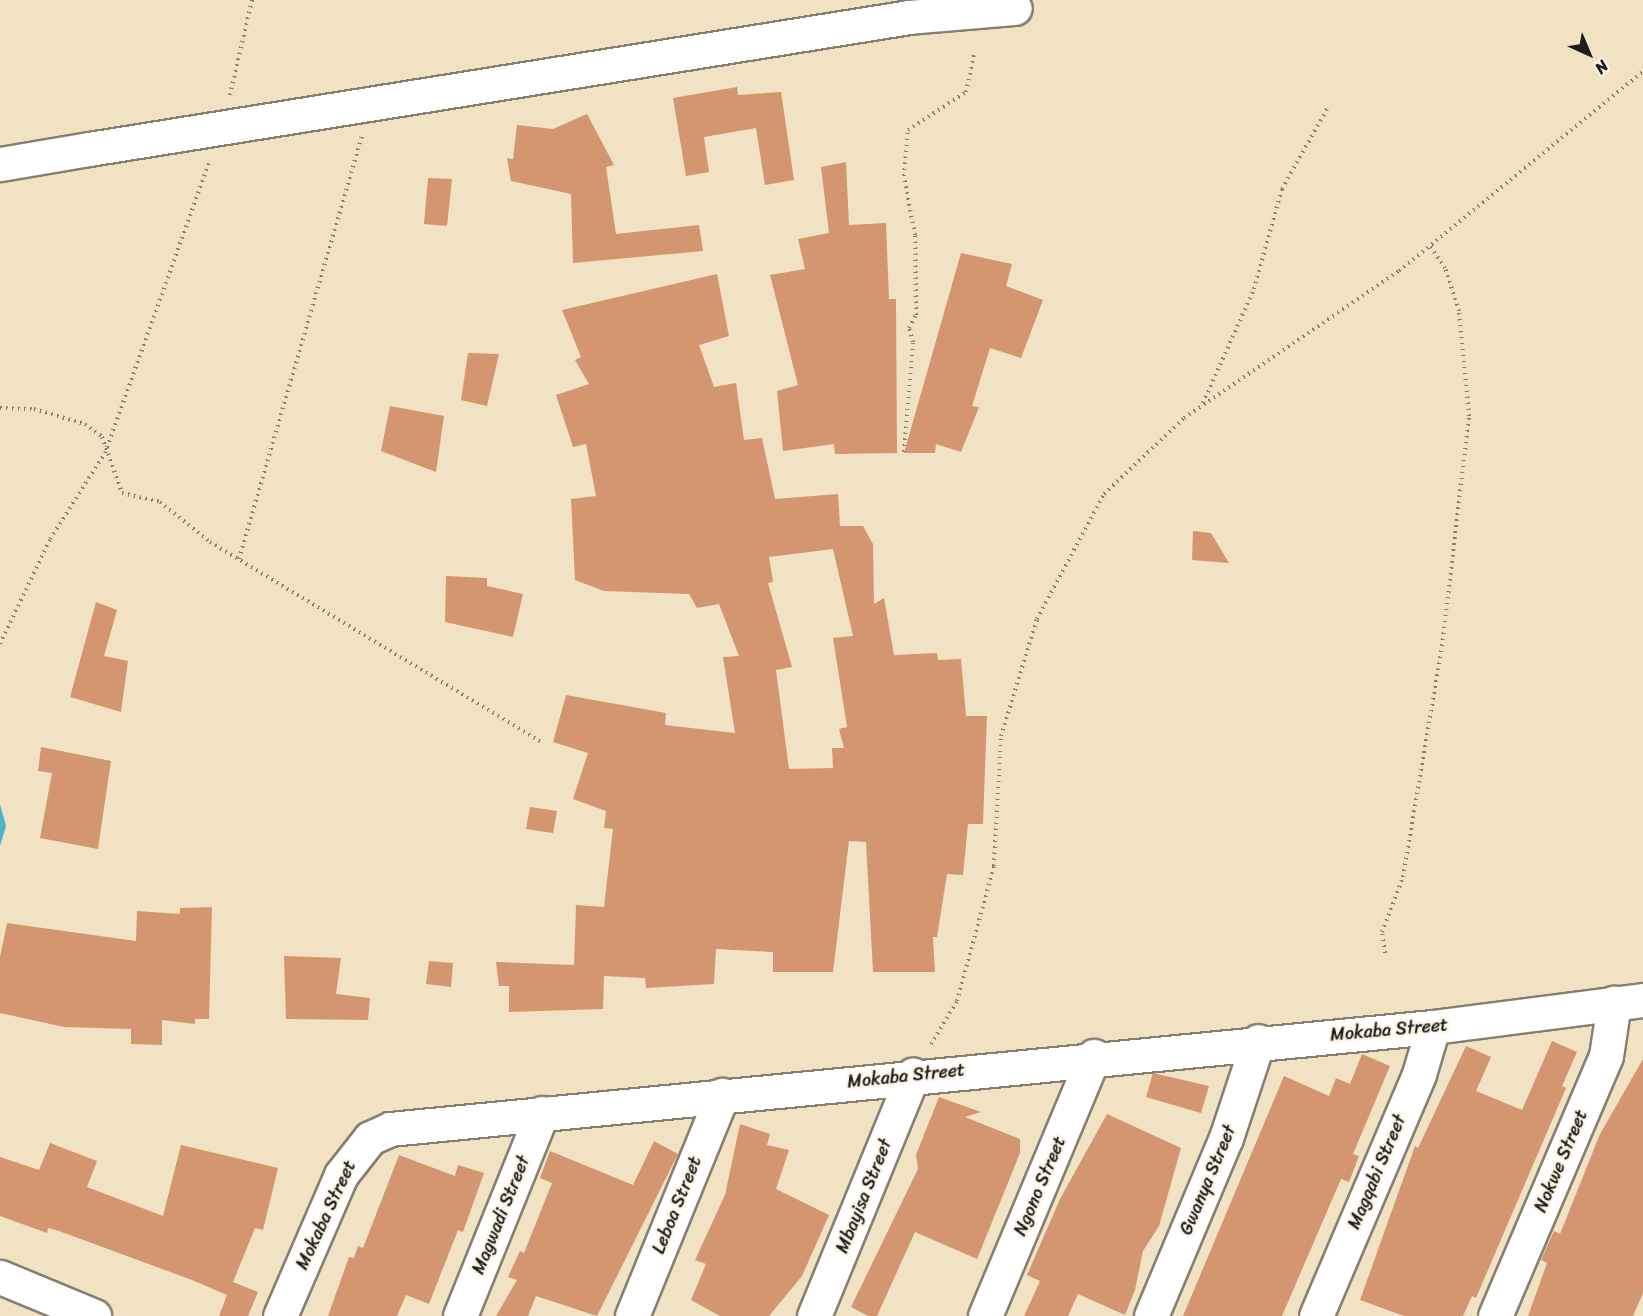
<!DOCTYPE html>
<html>
<head>
<meta charset="utf-8">
<style>
  body { margin:0 }
  #map { position:relative; width:1643px; height:1316px; overflow:hidden; background:#f1e2c4; font-family:Sriracha,sans-serif }
  div>[style] { position:absolute }
  .water>* { inset:0; background:#4ab5c7 }
  .building>* { inset:0; background:#d49571 }
  .path>* { height:4px; margin-top:-2px; transform-origin:0; background:repeating-linear-gradient(90deg,#867f70 0 1.5px,transparent 0 6px) }
  .roads { filter:drop-shadow(2px 0 #867f70) drop-shadow(-2px 0 #867f70) drop-shadow(0 2px #867f70) drop-shadow(0 -2px #867f70) }
  .minor>* { height:33px; margin:-16.5px; padding:0 16.5px; transform-origin:16.5px; border-radius:16.5px; background:#fff }
  .tertiary>* { height:33px; margin:-16.5px; padding:0 16.5px; transform-origin:16.5px; border-radius:16.5px; background:#fff }
  span { translate:-50% -50%; white-space:nowrap; text-align:center; line-height:1.15; -webkit-text-stroke:5px #fcf5e5; paint-order:stroke }
  .street-label { font-size:18px; color:#1c1c1c }
  .north { position:absolute; left:1559px; top:24px; width:60px; height:60px; -webkit-text-stroke:4px #fcf5e5; paint-order:stroke; rotate:136deg; font-size:16px; font-weight:700; line-height:24px; text-align:center; color:#1c1c1c }
  .north::after { content:''; display:block; margin:auto; width:21px; height:27px; background:#1c1c1c; clip-path:polygon(50% 0,100% 100%,50% 72%,0 100%) }
</style>
</head>
<body>
<div id="map">
  <div class="water">
    <i style="clip-path:polygon(0 804px,6px 826px,0 846px)"></i>
  </div>
  <div class="building">
    <i style="clip-path:polygon(737px 87px,738px 95px,781px 92px,794px 180px,765px 185px,756px 128px,704px 137px,709px 172px,686px 176px,673px 98px)"></i>
    <i style="clip-path:polygon(587px 114px,614px 165px,606px 167px,616px 234px,699px 225px,703px 251px,573px 263px,571px 194px,511px 181px,507px 158px,513px 159px,517px 125px,553px 129px)"></i>
    <i style="clip-path:polygon(846px 162px,849px 225px,886px 223px,889px 299px,896px 299px,897px 453px,835px 454px,834px 444px,783px 451px,777px 391px,798px 385px,770px 275px,805px 269px,798px 239px,829px 233px,821px 167px)"></i>
    <i style="clip-path:polygon(428px 178px,452px 179px,447px 226px,424px 224px)"></i>
    <i style="clip-path:polygon(961px 253px,1012px 264px,1006px 286px,1043px 300px,1021px 358px,990px 348px,972px 406px,979px 407px,961px 452px,936px 444px,935px 453px,904px 453px)"></i>
    <i style="clip-path:polygon(evenodd,717px 274px,729px 336px,699px 345px,714px 387px,736px 383px,744px 440px,762px 438px,775px 499px,838px 494px,840px 526px,863px 526px,873px 544px,874px 604px,884px 598px,894px 655px,937px 653px,938px 660px,961px 659px,966px 716px,987px 716px,983px 824px,968px 824px,963px 875px,947px 874px,937px 937px,933px 937px,935px 972px,873px 972px,866px 842px,849px 841px,833px 972px,773px 972px,773px 952px,716px 949px,714px 984px,646px 988px,645px 978px,604px 976px,603px 1009px,509px 1012px,509px 986px,499px 986px,496px 962px,574px 965px,576px 905px,604px 907px,613px 829px,604px 828px,606px 811px,573px 799px,588px 753px,553px 742px,566px 695px,666px 713px,665px 725px,735px 733px,723px 657px,739px 656px,719px 604px,697px 608px,689px 594px,604px 591px,575px 580px,571px 499px,596px 496px,586px 444px,573px 447px,556px 395px,589px 384px,575px 360px,581px 357px,562px 310px,717px 274px,833px 549px,853px 636px,833px 638px,847px 727px,839px 729px,844px 748px,832px 748px,833px 768px,789px 769px,776px 670px,792px 667px,768px 583px,773px 582px,769px 557px,833px 549px)"></i>
    <i style="clip-path:polygon(468px 353px,499px 354px,487px 406px,461px 400px)"></i>
    <i style="clip-path:polygon(390px 406px,444px 416px,436px 472px,381px 451px)"></i>
    <i style="clip-path:polygon(1193px 531px,1211px 533px,1229px 563px,1192px 560px)"></i>
    <i style="clip-path:polygon(446px 576px,487px 578px,487px 586px,523px 594px,513px 637px,445px 622px)"></i>
    <i style="clip-path:polygon(96px 602px,117px 610px,104px 656px,128px 661px,121px 712px,70px 697px)"></i>
    <i style="clip-path:polygon(41px 747px,111px 761px,98px 849px,40px 838px,52px 773px,38px 771px)"></i>
    <i style="clip-path:polygon(530px 807px,557px 811px,553px 833px,526px 829px)"></i>
    <i style="clip-path:polygon(212px 907px,209px 1019px,195px 1019px,195px 1024px,162px 1020px,162px 1045px,131px 1044px,131px 1029px,64px 1027px,0 1013px,0 957px,7px 923px,136px 941px,137px 911px,180px 914px,180px 908px)"></i>
    <i style="clip-path:polygon(284px 956px,341px 958px,336px 994px,370px 998px,368px 1020px,286px 1019px)"></i>
    <i style="clip-path:polygon(429px 961px,453px 963px,451px 987px,426px 984px)"></i>
    <i style="clip-path:polygon(1552px 1041px,1577px 1052px,1562px 1086px,1566px 1088px,1476px 1298px,1472px 1296px,1463px 1316px,1404px 1316px,1360px 1300px,1415px 1146px,1418px 1148px,1466px 1046px,1491px 1057px,1476px 1091px,1522px 1110px)"></i>
    <i style="clip-path:polygon(1362px 1054px,1390px 1066px,1353px 1154px,1359px 1156px,1349px 1182px,1341px 1179px,1282px 1316px,1183px 1316px,1284px 1076px,1329px 1096px,1336px 1078px,1350px 1084px)"></i>
    <i style="clip-path:polygon(1643px 1059px,1643px 1293px,1633px 1316px,1528px 1316px,1547px 1263px,1541px 1260px,1554px 1231px,1560px 1234px,1600px 1134px)"></i>
    <i style="clip-path:polygon(1153px 1073px,1209px 1086px,1201px 1113px,1146px 1097px)"></i>
    <i style="clip-path:polygon(939px 1097px,981px 1112px,965px 1117px,1020px 1139px,1020px 1153px,977px 1259px,915px 1232px,877px 1316px,868px 1316px,851px 1307px,918px 1169px,916px 1155px)"></i>
    <i style="clip-path:polygon(1107px 1114px,1181px 1148px,1159px 1226px,1143px 1251px,1135px 1290px,1125px 1315px,1078px 1294px,1068px 1316px,1024px 1316px,1040px 1281px,1027px 1275px,1060px 1199px)"></i>
    <i style="clip-path:polygon(740px 1124px,770px 1134px,767px 1145px,789px 1150px,776px 1189px,829px 1215px,802px 1276px,769px 1316px,720px 1316px,691px 1300px,706px 1264px,695px 1260px,725px 1195px)"></i>
    <i style="clip-path:polygon(654px 1141px,678px 1154px,597px 1316px,536px 1296px,528px 1316px,496px 1316px,517px 1280px,508px 1277px,520px 1251px,524px 1253px,552px 1183px,540px 1178px,550px 1151px,633px 1185px)"></i>
    <i style="clip-path:polygon(50px 1143px,97px 1161px,87px 1187px,163px 1216px,181px 1145px,278px 1168px,263px 1230px,255px 1228px,233px 1282px,258px 1292px,248px 1316px,219px 1316px,227px 1295px,192px 1280px,59px 1231px,48px 1228px,47px 1233px,0 1216px,0 1157px,39px 1170px)"></i>
    <i style="clip-path:polygon(399px 1155px,455px 1176px,458px 1165px,484px 1173px,463px 1232px,458px 1230px,429px 1304px,406px 1295px,397px 1316px,328px 1316px,349px 1257px,354px 1258px,358px 1246px,363px 1248px)"></i>
  </div>
  <div class="path">
    <i style="left:230px;top:95px;width:98px;rotate:-77deg"></i>
    <i style="left:1203px;top:403px;width:125px;rotate:-65.9deg"></i>
    <i style="left:1254px;top:289px;width:104px;rotate:-74.4deg"></i>
    <i style="left:1282px;top:189px;width:92px;rotate:-60.6deg"></i>
    <i style="left:0;top:408px;width:34px;rotate:2deg"></i>
    <i style="left:34px;top:409px;width:53px;rotate:16.4deg"></i>
    <i style="left:85px;top:424px;width:21px;rotate:37deg"></i>
    <i style="left:102px;top:437px;width:59px;rotate:70.3deg"></i>
    <i style="left:122px;top:493px;width:39px;rotate:13deg"></i>
    <i style="left:160px;top:502px;width:64px;rotate:38.7deg"></i>
    <i style="left:210px;top:542px;width:388px;rotate:31.1deg"></i>
    <i style="left:904px;top:452px;width:110px;rotate:-85.3deg"></i>
    <i style="left:913px;top:342px;width:15px;rotate:-106deg"></i>
    <i style="left:909px;top:328px;width:15px;rotate:-62deg"></i>
    <i style="left:916px;top:315px;width:80px;rotate:-90.7deg"></i>
    <i style="left:915px;top:235px;width:60px;rotate:-100.6deg"></i>
    <i style="left:904px;top:176px;width:46px;rotate:-85deg"></i>
    <i style="left:908px;top:130px;width:69px;rotate:-33.2deg"></i>
    <i style="left:966px;top:92px;width:38px;rotate:-78deg"></i>
    <i style="left:239px;top:559px;width:441px;rotate:-73.8deg"></i>
    <i style="left:0;top:644px;width:116px;rotate:-64.5deg"></i>
    <i style="left:50px;top:539px;width:102px;rotate:-57.4deg"></i>
    <i style="left:105px;top:453px;width:309px;rotate:-70.3deg"></i>
    <i style="left:1385px;top:953px;width:21px;rotate:-98deg"></i>
    <i style="left:1382px;top:932px;width:59px;rotate:-69.1deg"></i>
    <i style="left:1403px;top:877px;width:234px;rotate:-80.4deg"></i>
    <i style="left:1442px;top:646px;width:232px;rotate:-83.3deg"></i>
    <i style="left:1469px;top:416px;width:105px;rotate:-95.4deg"></i>
    <i style="left:1459px;top:311px;width:45px;rotate:-108deg"></i>
    <i style="left:1445px;top:268px;width:27px;rotate:-124deg"></i>
    <i style="left:931px;top:1044px;width:50px;rotate:-58.8deg"></i>
    <i style="left:957px;top:1001px;width:140px;rotate:-74.7deg"></i>
    <i style="left:994px;top:866px;width:130px;rotate:-86.9deg"></i>
    <i style="left:1001px;top:736px;width:122px;rotate:-72.9deg"></i>
    <i style="left:1037px;top:619px;width:142px;rotate:-61.8deg"></i>
    <i style="left:1104px;top:494px;width:110px;rotate:-43.5deg"></i>
    <i style="left:1184px;top:418px;width:260px;rotate:-34.4deg"></i>
    <i style="left:1399px;top:271px;width:315px;rotate:-39.3deg"></i>
  </div>
  <div class="roads">
    <div class="minor">
      <i style="left:89px;top:149px;width:831px;rotate:-9.14deg"></i>
      <i style="left:909px;top:17px;width:106px;rotate:-4.9deg"></i>
      <i style="left:280px;top:1316px;width:154px;rotate:-66.6deg"></i>
      <i style="left:341px;top:1175px;width:47px;rotate:-51.9deg"></i>
      <i style="left:370px;top:1138px;width:22px;rotate:-24deg"></i>
      <i style="left:390px;top:1129px;width:1048px;rotate:-5.59deg"></i>
      <i style="left:1433px;top:1027px;width:212px;rotate:-7.3deg"></i>
      <i style="left:460px;top:1316px;width:219px;rotate:-68deg"></i>
      <i style="left:632px;top:1316px;width:239px;rotate:-67.8deg"></i>
      <i style="left:814px;top:1316px;width:261px;rotate:-67.7deg"></i>
      <i style="left:985px;top:1316px;width:282px;rotate:-67.3deg"></i>
      <i style="left:1151px;top:1316px;width:193px;rotate:-67.2deg"></i>
      <i style="left:1226px;top:1138px;width:102px;rotate:-71.7deg"></i>
      <i style="left:1316px;top:1316px;width:263px;rotate:-66.9deg"></i>
      <i style="left:1419px;top:1074px;width:49px;rotate:-73.4deg"></i>
      <i style="left:1495px;top:1316px;width:283px;rotate:-66.9deg"></i>
      <i style="left:1606px;top:1056px;width:54px;rotate:-81.4deg"></i>
    </div>
    <div class="tertiary">
      <i style="left:0;top:164px;width:90px;rotate:-9.6deg"></i>
      <i style="left:0;top:1277px;width:102px;rotate:22.5deg"></i>
    </div>
  </div>
  <div class="street-label">
    <span style="left:1389px;top:1030px;rotate:-5deg">Mokaba Street</span>
    <span style="left:906px;top:1076px;rotate:-6deg">Mokaba Street</span>
    <span style="left:1561px;top:1161px;rotate:-67deg">Nokwe Street</span>
    <span style="left:1377px;top:1172px;rotate:-67deg">Magqabi Street</span>
    <span style="left:1208px;top:1180px;rotate:-67deg">Gwanya Street</span>
    <span style="left:1040px;top:1186px;rotate:-67deg">Ngono Street</span>
    <span style="left:864px;top:1196px;rotate:-68deg">Mbayisa Street</span>
    <span style="left:677px;top:1205px;rotate:-68deg">Leboa Street</span>
    <span style="left:326px;top:1215px;rotate:-65deg">Mokaba Street</span>
    <span style="left:501px;top:1215px;rotate:-68deg">Magwadi Street</span>
  </div>
  <div class="north">N</div>
</div>
</body>
</html>
